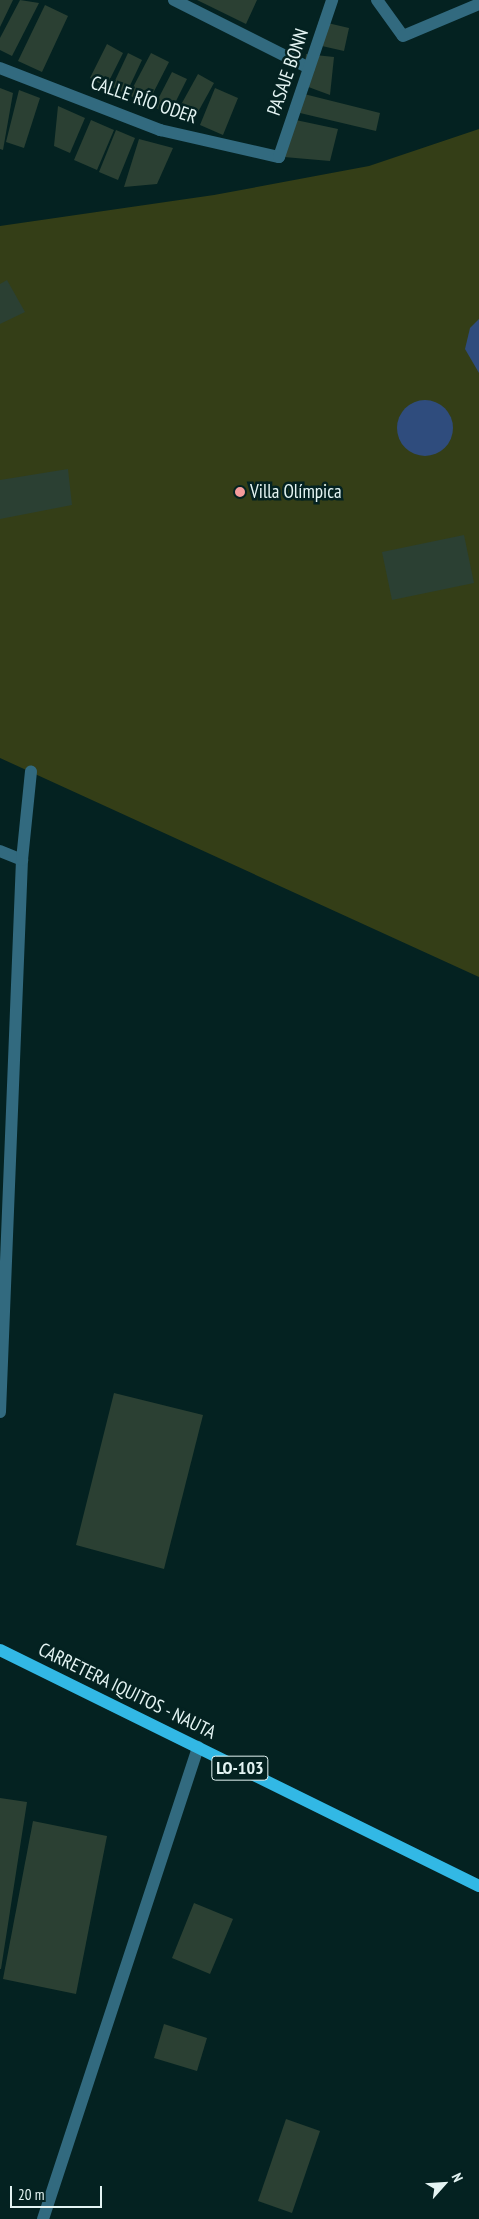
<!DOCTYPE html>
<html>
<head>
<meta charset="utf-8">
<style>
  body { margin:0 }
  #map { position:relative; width:479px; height:2219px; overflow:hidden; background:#042221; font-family:"PT Sans Narrow",sans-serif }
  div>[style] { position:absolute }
  .green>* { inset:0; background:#343e17 }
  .water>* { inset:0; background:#2f4c7d }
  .round { border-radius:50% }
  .building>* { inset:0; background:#2b4033 }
  .minor>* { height:12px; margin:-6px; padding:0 6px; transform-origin:6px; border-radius:6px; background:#326a7f }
  .major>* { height:12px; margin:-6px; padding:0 6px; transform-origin:6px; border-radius:6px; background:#32b8e5 }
  .dots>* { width:14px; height:14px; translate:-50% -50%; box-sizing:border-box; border:2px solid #042221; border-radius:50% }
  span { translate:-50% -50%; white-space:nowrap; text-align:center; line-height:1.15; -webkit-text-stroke:5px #042221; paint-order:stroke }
  .shield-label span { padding:1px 4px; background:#042221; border:1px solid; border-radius:4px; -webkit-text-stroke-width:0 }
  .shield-label { font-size:18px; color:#e4f4f3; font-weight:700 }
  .street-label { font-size:19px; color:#e4f4f3 }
  .poi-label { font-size:19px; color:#e4f4f3 }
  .left { translate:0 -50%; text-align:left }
  .north { position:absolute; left:419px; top:2159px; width:50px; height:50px; -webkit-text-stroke:4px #042221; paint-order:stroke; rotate:64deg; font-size:14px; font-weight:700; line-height:20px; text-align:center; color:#e4f4f3 }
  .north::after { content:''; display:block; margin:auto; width:18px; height:22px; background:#e4f4f3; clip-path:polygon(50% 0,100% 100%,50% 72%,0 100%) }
  .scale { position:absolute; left:10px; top:2186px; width:92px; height:22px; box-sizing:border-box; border:2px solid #e4f4f3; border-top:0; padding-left:6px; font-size:15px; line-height:18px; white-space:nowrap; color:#e4f4f3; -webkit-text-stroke:4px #042221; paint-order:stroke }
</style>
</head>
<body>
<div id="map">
  <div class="green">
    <i style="clip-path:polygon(479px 129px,479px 977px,0 758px,0 226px,214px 195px,369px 166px)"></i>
  </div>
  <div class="water">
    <i style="clip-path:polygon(479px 319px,479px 373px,465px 349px,470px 328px)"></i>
    <i class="round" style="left:397px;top:400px;width:56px;height:56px"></i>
  </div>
  <div class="building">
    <i style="clip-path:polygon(0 0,13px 0,0 27px)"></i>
    <i style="clip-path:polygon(20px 0,39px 3px,12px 56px,0 50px,0 38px)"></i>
    <i style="clip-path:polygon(197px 0,257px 0,246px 24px)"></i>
    <i style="clip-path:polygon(45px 5px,68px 16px,42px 72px,18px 61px)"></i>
    <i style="clip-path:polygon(319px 21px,349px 28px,344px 51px,313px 44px)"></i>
    <i style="clip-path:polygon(107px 44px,123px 53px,106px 87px,90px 78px)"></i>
    <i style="clip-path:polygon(128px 53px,142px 60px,126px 94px,112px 87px)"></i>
    <i style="clip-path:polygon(151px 53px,169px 62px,147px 105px,129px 95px)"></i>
    <i style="clip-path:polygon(306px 54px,334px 57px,330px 95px,303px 85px)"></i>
    <i style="clip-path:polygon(172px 72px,187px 79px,169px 115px,154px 107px)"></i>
    <i style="clip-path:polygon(198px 74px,214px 83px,193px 121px,177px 112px)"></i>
    <i style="clip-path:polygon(0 88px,13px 93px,3px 150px,0 149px)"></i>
    <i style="clip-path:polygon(215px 88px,238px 98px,223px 135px,200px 125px)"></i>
    <i style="clip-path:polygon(19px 90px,40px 98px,24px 148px,6px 142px)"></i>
    <i style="clip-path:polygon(304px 94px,380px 113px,376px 131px,300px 113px)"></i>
    <i style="clip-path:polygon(58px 106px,85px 118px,70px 153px,54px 146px)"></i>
    <i style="clip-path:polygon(291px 119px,338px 129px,330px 161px,284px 157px)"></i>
    <i style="clip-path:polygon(91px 120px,114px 130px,97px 170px,74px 160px)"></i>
    <i style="clip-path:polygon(116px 130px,135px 138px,118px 180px,99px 172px)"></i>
    <i style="clip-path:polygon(139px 139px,173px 148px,157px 184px,124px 187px)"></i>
    <i style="clip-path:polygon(7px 280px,25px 312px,0 324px,0 284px)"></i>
    <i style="clip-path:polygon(68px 469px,72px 505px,0 519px,0 480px)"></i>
    <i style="clip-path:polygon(464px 535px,474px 583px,392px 600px,382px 552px)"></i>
    <i style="clip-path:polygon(114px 1393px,203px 1415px,164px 1569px,76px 1545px)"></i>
    <i style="clip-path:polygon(0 1798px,27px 1802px,1px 1969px,0 1969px)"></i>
    <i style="clip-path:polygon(33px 1821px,107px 1836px,76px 1994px,3px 1979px)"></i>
    <i style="clip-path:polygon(194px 1903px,233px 1919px,210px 1974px,172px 1958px)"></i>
    <i style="clip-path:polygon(164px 2024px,207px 2038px,197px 2071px,154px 2058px)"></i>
    <i style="clip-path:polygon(286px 2119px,320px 2131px,292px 2213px,258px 2201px)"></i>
  </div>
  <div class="minor">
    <i style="left:174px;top:0;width:151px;rotate:26.7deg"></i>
    <i style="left:377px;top:0;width:44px;rotate:54.2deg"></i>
    <i style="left:403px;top:36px;width:82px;rotate:-22.8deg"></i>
    <i style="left:0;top:68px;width:172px;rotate:21.2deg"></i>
    <i style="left:160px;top:130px;width:122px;rotate:12.8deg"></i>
    <i style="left:279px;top:157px;width:166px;rotate:-71.3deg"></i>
    <i style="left:0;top:851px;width:24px;rotate:22deg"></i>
    <i style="left:0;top:1412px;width:552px;rotate:-87.72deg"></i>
    <i style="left:22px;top:860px;width:89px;rotate:-84.2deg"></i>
    <i style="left:43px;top:2219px;width:497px;rotate:-71.8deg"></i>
  </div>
  <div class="major">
    <i style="left:0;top:1650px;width:534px;rotate:26.23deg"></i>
  </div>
  <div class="dots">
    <i style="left:240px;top:492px;background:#f59b9c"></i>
  </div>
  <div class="shield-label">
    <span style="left:240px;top:1768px">LO-103</span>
  </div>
  <div class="street-label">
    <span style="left:288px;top:72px;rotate:-71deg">PASAJE BONN</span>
    <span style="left:144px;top:100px;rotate:19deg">CALLE RÍO ODER</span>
    <span style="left:127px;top:1691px;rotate:26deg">CARRETERA IQUITOS - NAUTA</span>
  </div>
  <div class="poi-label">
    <span class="left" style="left:250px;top:492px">Villa Olímpica</span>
  </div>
  <div class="north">N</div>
  <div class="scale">20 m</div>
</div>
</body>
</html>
